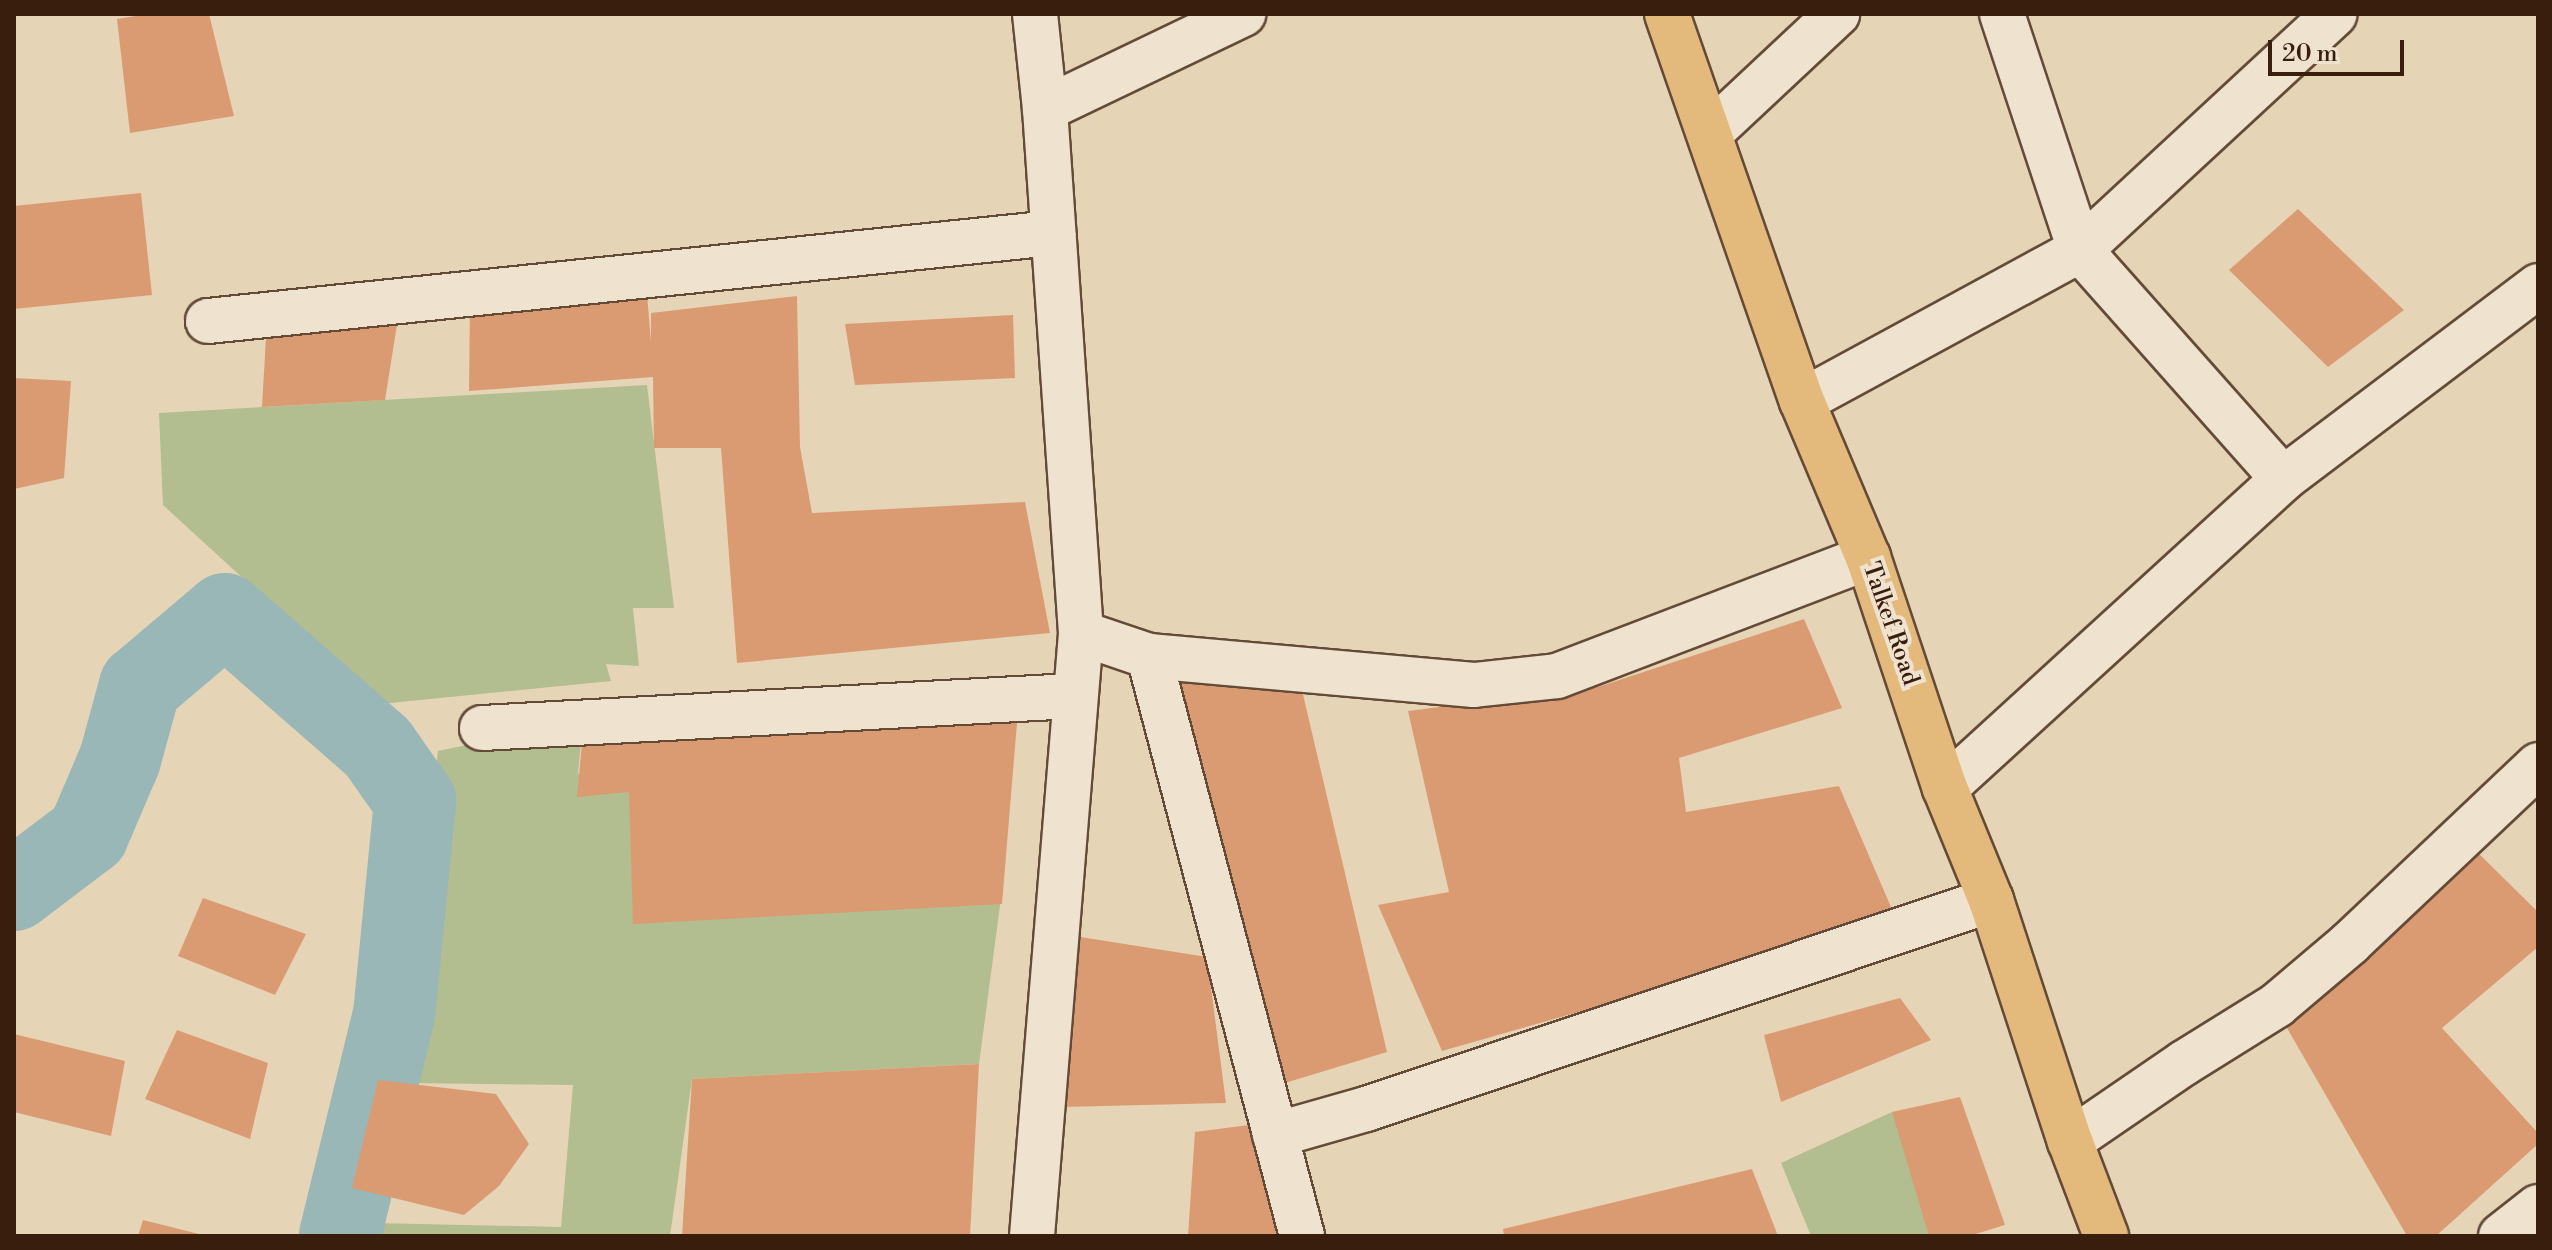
<!DOCTYPE html>
<html>
<head>
<meta charset="utf-8">
<style>
  body { margin:0 }
  #map { position:relative; width:2552px; height:1250px; overflow:hidden; background:#e6d4b7; font-family:"Libre Bodoni",serif }
  div>[style] { position:absolute }
  .green>* { inset:0; background:#b2bd90 }
  .river>* { height:82px; margin:-41px; padding:0 41px; transform-origin:41px; border-radius:41px; background:#99b7b7 }
  .building>* { inset:0; background:#db9b72 }
  .roads { filter:drop-shadow(2px 0 #644b38) drop-shadow(-2px 0 #644b38) drop-shadow(0 2px #644b38) drop-shadow(0 -2px #644b38) }
  .minor>* { height:44px; margin:-22px; padding:0 22px; transform-origin:22px; border-radius:22px; background:#efe3d0 }
  .major>* { height:44px; margin:-22px; padding:0 22px; transform-origin:22px; border-radius:22px; background:#e3ba7c }
  span { translate:-50% -50%; white-space:nowrap; text-align:center; line-height:1.15; -webkit-text-stroke:8px #efe3d0; paint-order:stroke }
  .street-label { font-size:24px; color:#391d0d }
  .frame { position:absolute; inset:0; border:16px solid #391d0d; pointer-events:none }
  .scale { position:absolute; left:2268px; top:40px; width:136px; height:36px; box-sizing:border-box; border:4px solid #391d0d; border-top:0; padding-left:10px; font-size:24px; line-height:28px; white-space:nowrap; color:#391d0d; -webkit-text-stroke:6px #efe3d0; paint-order:stroke }
</style>
</head>
<body>
<div id="map">
  <div class="green">
    <i style="clip-path:polygon(647px 385px,674px 608px,633px 608px,639px 666px,606px 664px,611px 681px,380px 704px,163px 505px,159px 413px)"></i>
    <i style="clip-path:polygon(583px 721px,578px 774px,629px 769px,1003px 883px,979px 1064px,692px 1079px,670px 1236px,370px 1236px,373px 1223px,561px 1227px,573px 1085px,404px 1083px,438px 751px)"></i>
    <i style="clip-path:polygon(1892px 1112px,1936px 1236px,1811px 1236px,1781px 1163px)"></i>
  </div>
  <div class="river">
    <i style="left:14px;top:890px;width:93px;rotate:-37.1deg"></i>
    <i style="left:88px;top:834px;width:82px;rotate:-66.9deg"></i>
    <i style="left:120px;top:759px;width:76px;rotate:-74.7deg"></i>
    <i style="left:140px;top:686px;width:111px;rotate:-40.3deg"></i>
    <i style="left:225px;top:614px;width:203px;rotate:41.2deg"></i>
    <i style="left:378px;top:748px;width:65px;rotate:55.1deg"></i>
    <i style="left:415px;top:801px;width:214px;rotate:95.6deg"></i>
    <i style="left:394px;top:1014px;width:228px;rotate:103.7deg"></i>
  </div>
  <div class="building">
    <i style="clip-path:polygon(148px 14px,209px 14px,234px 116px,130px 133px,117px 19px)"></i>
    <i style="clip-path:polygon(141px 193px,152px 295px,14px 309px,14px 206px)"></i>
    <i style="clip-path:polygon(2298px 209px,2404px 310px,2328px 367px,2229px 270px)"></i>
    <i style="clip-path:polygon(646px 282px,651px 342px,651px 313px,797px 296px,800px 447px,812px 513px,1025px 502px,1050px 633px,737px 663px,721px 448px,654px 448px,653px 377px,469px 391px,470px 300px)"></i>
    <i style="clip-path:polygon(399px 312px,385px 400px,262px 407px,267px 320px)"></i>
    <i style="clip-path:polygon(1013px 315px,1015px 378px,855px 385px,845px 324px)"></i>
    <i style="clip-path:polygon(14px 378px,71px 381px,64px 478px,14px 489px)"></i>
    <i style="clip-path:polygon(1804px 619px,1842px 708px,1679px 758px,1686px 812px,1839px 786px,1897px 921px,1442px 1051px,1378px 905px,1449px 892px,1408px 711px,1598px 687px)"></i>
    <i style="clip-path:polygon(1165px 674px,1301px 686px,1387px 1052px,1275px 1086px)"></i>
    <i style="clip-path:polygon(1018px 711px,1002px 904px,633px 924px,629px 792px,577px 797px,582px 743px)"></i>
    <i style="clip-path:polygon(2467px 842px,2538px 912px,2538px 947px,2442px 1028px,2538px 1133px,2538px 1144px,2436px 1236px,2407px 1236px,2279px 1014px)"></i>
    <i style="clip-path:polygon(203px 898px,306px 934px,275px 995px,178px 956px)"></i>
    <i style="clip-path:polygon(1074px 936px,1207px 957px,1226px 1103px,1062px 1107px)"></i>
    <i style="clip-path:polygon(1900px 998px,1931px 1040px,1781px 1102px,1764px 1035px)"></i>
    <i style="clip-path:polygon(177px 1030px,268px 1063px,250px 1139px,145px 1099px)"></i>
    <i style="clip-path:polygon(14px 1034px,125px 1061px,111px 1136px,14px 1112px)"></i>
    <i style="clip-path:polygon(979px 1064px,970px 1236px,682px 1236px,692px 1079px)"></i>
    <i style="clip-path:polygon(378px 1080px,496px 1094px,529px 1144px,499px 1186px,464px 1215px,352px 1188px)"></i>
    <i style="clip-path:polygon(1960px 1097px,2005px 1225px,1969px 1236px,1929px 1236px,1892px 1112px)"></i>
    <i style="clip-path:polygon(1249px 1125px,1277px 1236px,1188px 1236px,1195px 1132px)"></i>
    <i style="clip-path:polygon(1752px 1169px,1778px 1236px,1504px 1236px,1503px 1229px)"></i>
    <i style="clip-path:polygon(143px 1220px,203px 1235px,202px 1236px,138px 1236px)"></i>
  </div>
  <div class="roads">
    <div class="minor">
      <i style="left:2002px;top:14px;width:249px;rotate:71.7deg"></i>
      <i style="left:2080px;top:250px;width:306px;rotate:48.4deg"></i>
      <i style="left:1045px;top:109px;width:220px;rotate:-25.6deg"></i>
      <i style="left:1711px;top:132px;width:173px;rotate:-43.1deg"></i>
      <i style="left:208px;top:321px;width:850px;rotate:-5.95deg"></i>
      <i style="left:1802px;top:401px;width:316px;rotate:-28.5deg"></i>
      <i style="left:2080px;top:250px;width:347px;rotate:-42.8deg"></i>
      <i style="left:1081px;top:633px;width:72px;rotate:18.7deg"></i>
      <i style="left:1149px;top:656px;width:326px;rotate:5.1deg"></i>
      <i style="left:1474px;top:685px;width:83px;rotate:-6.2deg"></i>
      <i style="left:1557px;top:676px;width:333px;rotate:-20.9deg"></i>
      <i style="left:1149px;top:656px;width:600px;rotate:75.22deg"></i>
      <i style="left:482px;top:728px;width:592px;rotate:-3.1deg"></i>
      <i style="left:1945px;top:788px;width:458px;rotate:-42.4deg"></i>
      <i style="left:2283px;top:479px;width:320px;rotate:-37.1deg"></i>
      <i style="left:1275px;top:1135px;width:95px;rotate:-15.9deg"></i>
      <i style="left:1366px;top:1109px;width:659px;rotate:-18.49deg"></i>
      <i style="left:2070px;top:1141px;width:138px;rotate:-34.4deg"></i>
      <i style="left:2184px;top:1063px;width:110px;rotate:-31.9deg"></i>
      <i style="left:2277px;top:1005px;width:96px;rotate:-40.3deg"></i>
      <i style="left:2350px;top:943px;width:259px;rotate:-43.4deg"></i>
      <i style="left:1032px;top:1236px;width:605px;rotate:-85.35deg"></i>
      <i style="left:1081px;top:633px;width:525px;rotate:-93.93deg"></i>
      <i style="left:1045px;top:109px;width:96px;rotate:-96deg"></i>
      <i style="left:2501px;top:1236px;width:47px;rotate:-38.1deg"></i>
    </div>
    <div class="major">
      <i style="left:1667px;top:14px;width:410px;rotate:70.8deg"></i>
      <i style="left:1802px;top:401px;width:169px;rotate:67.1deg"></i>
      <i style="left:1868px;top:557px;width:243px;rotate:71.6deg"></i>
      <i style="left:1945px;top:788px;width:121px;rotate:67.7deg"></i>
      <i style="left:1991px;top:900px;width:254px;rotate:71.9deg"></i>
      <i style="left:2070px;top:1141px;width:102px;rotate:69.2deg"></i>
    </div>
  </div>
  <div class="street-label">
    <span style="left:1890px;top:624px;rotate:71deg">Talkef Road</span>
  </div>
  <div class="frame"></div>
  <div class="scale">20 m</div>
</div>
</body>
</html>
